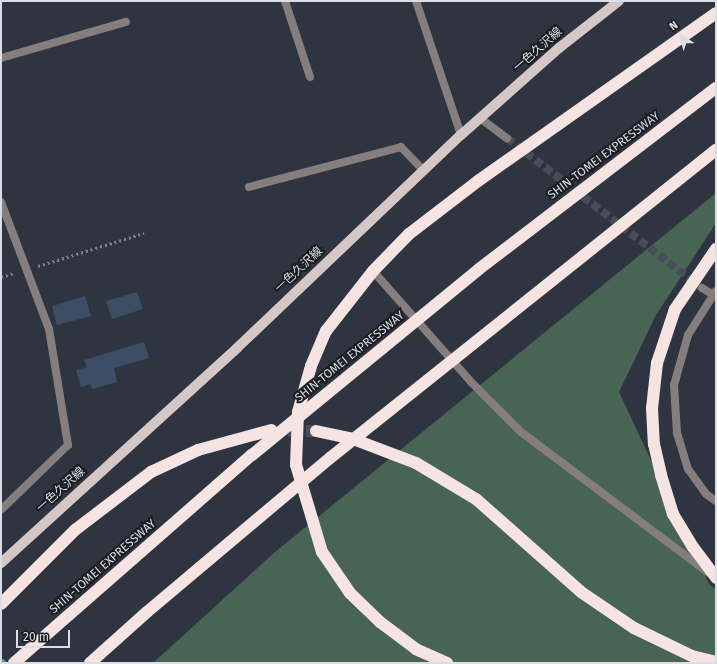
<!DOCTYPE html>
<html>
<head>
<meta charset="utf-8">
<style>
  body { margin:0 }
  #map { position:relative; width:717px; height:664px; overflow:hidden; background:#2e3540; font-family:"Fira Sans","Noto Sans JP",sans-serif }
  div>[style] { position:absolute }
  .green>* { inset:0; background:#486553 }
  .building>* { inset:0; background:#3d4d65 }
  .minor-tunnel>* { height:8px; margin-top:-4px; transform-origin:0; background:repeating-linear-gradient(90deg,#484e59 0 8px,transparent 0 12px) }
  .motorway-tunnel>* { height:12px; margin-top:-6px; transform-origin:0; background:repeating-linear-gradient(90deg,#484e59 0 12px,transparent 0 18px) }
  .path>* { height:2.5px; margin-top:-1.25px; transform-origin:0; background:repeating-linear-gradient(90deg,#7c828b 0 2px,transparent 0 5px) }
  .service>* { height:8px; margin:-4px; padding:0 4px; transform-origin:4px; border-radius:4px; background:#867e7e }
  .minor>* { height:8px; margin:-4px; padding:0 4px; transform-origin:4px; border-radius:4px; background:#867e7e }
  .tertiary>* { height:8px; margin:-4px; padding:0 4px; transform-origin:4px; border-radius:4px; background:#867e7e }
  .primary>* { height:10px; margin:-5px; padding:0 5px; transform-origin:5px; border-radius:5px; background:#d6c7c7 }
  .motorway>* { height:12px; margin:-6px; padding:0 6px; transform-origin:6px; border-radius:6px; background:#f6e4e3 }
  span { translate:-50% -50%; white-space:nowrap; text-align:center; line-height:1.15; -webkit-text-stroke:4px #1a1d21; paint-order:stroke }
  .street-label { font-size:12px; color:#dadee5 }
  .frame { position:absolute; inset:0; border:2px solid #dadee5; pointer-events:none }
  .north { position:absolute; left:661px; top:16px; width:40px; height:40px; -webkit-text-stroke:3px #1a1d21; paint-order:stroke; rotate:324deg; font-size:11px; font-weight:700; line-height:16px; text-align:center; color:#dadee5 }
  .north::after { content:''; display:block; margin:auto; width:14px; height:18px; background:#dadee5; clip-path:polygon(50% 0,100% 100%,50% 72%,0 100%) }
  .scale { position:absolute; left:16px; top:630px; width:54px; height:18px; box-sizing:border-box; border:2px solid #dadee5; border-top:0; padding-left:5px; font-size:12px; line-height:14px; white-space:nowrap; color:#dadee5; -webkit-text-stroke:3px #1a1d21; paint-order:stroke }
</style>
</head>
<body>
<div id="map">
  <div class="green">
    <i style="clip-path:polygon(716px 193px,716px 223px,656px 315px,619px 392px,709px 584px,716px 590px,716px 663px,153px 663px,275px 552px)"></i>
  </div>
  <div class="building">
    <i style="clip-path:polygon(137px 292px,143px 309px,112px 319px,106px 301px)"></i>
    <i style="clip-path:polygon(85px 296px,91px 316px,57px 325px,52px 306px)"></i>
    <i style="clip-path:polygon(144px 342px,149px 358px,114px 368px,117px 382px,92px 389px,90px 384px,81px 387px,76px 370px,87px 367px,84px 360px)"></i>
  </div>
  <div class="minor-tunnel">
    <i style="left:507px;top:138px;width:246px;rotate:37.6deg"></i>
  </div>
  <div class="motorway-tunnel">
    <i style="left:288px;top:431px;width:28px"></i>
  </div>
  <div class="path">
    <i style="left:38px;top:266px;width:111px;rotate:-17.3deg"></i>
    <i style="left:1px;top:277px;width:14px;rotate:-17deg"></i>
  </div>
  <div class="service">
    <i style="left:285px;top:1px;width:80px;rotate:71.8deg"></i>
    <i style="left:1px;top:58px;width:130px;rotate:-16.1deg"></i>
    <i style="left:249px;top:187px;width:157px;rotate:-14.7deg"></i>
    <i style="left:401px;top:147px;width:33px;rotate:46deg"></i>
    <i style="left:373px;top:271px;width:149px;rotate:48.5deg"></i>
    <i style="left:472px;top:383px;width:69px;rotate:45deg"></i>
    <i style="left:521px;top:432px;width:235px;rotate:36.9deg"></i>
  </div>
  <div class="minor">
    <i style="left:416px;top:1px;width:141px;rotate:71.4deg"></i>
    <i style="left:480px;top:118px;width:34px;rotate:37deg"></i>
    <i style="left:1px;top:202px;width:136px;rotate:69.3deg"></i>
    <i style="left:49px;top:329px;width:118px;rotate:80.7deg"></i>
    <i style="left:68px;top:445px;width:93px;rotate:135.9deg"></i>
    <i style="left:702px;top:288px;width:12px;rotate:31deg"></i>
    <i style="left:716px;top:291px;width:52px;rotate:122.5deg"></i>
    <i style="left:688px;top:335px;width:52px;rotate:105.6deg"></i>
    <i style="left:674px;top:385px;width:48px;rotate:86.4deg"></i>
    <i style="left:677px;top:433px;width:38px;rotate:73deg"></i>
    <i style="left:688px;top:469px;width:31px;rotate:54deg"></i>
    <i style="left:706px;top:494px;width:12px;rotate:35deg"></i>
  </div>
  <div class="tertiary">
    <i style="left:1px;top:663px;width:1px"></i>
  </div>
  <div class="primary">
    <i style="left:1px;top:563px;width:319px;rotate:-42.3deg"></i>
    <i style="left:237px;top:348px;width:309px;rotate:-43.6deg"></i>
    <i style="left:461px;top:135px;width:131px;rotate:-41.6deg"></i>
    <i style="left:559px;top:48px;width:76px;rotate:-38.1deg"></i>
  </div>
  <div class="motorway">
    <i style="left:716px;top:249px;width:73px;rotate:124.3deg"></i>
    <i style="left:675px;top:309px;width:57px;rotate:108.4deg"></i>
    <i style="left:657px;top:363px;width:45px;rotate:96.3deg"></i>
    <i style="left:652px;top:408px;width:36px;rotate:87deg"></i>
    <i style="left:654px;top:444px;width:32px;rotate:77deg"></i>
    <i style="left:661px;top:475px;width:41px;rotate:72.9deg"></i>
    <i style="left:673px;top:514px;width:39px;rotate:59deg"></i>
    <i style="left:693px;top:547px;width:39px;rotate:53deg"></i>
    <i style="left:316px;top:431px;width:38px;rotate:12deg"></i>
    <i style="left:353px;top:439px;width:67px;rotate:20.9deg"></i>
    <i style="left:416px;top:463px;width:70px;rotate:31deg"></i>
    <i style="left:476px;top:499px;width:140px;rotate:41.5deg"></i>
    <i style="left:581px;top:592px;width:64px;rotate:34.2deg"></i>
    <i style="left:634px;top:628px;width:64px;rotate:25.8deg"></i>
    <i style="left:692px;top:656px;width:25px;rotate:14deg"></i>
    <i style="left:1px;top:604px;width:105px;rotate:-45deg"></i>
    <i style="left:75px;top:530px;width:96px;rotate:-37.3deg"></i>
    <i style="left:151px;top:472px;width:52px;rotate:-25.1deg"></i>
    <i style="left:198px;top:450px;width:76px;rotate:-15.3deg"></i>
    <i style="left:14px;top:663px;width:316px;rotate:-41.2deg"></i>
    <i style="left:252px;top:455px;width:293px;rotate:-39.3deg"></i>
    <i style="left:479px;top:269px;width:298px;rotate:-37.4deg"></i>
    <i style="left:90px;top:663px;width:76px;rotate:-41.8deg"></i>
    <i style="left:147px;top:612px;width:239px;rotate:-40.1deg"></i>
    <i style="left:330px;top:458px;width:494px;rotate:-38.6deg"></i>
    <i style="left:447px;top:663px;width:34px;rotate:-156deg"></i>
    <i style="left:416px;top:649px;width:45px;rotate:-143.1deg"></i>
    <i style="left:380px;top:622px;width:42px;rotate:-136deg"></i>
    <i style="left:350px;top:593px;width:50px;rotate:-124.3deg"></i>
    <i style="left:322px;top:552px;width:91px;rotate:-106.6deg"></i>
    <i style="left:296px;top:465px;width:53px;rotate:-87.8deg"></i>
    <i style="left:298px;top:412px;width:48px;rotate:-74.2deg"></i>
    <i style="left:311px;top:366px;width:38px;rotate:-67deg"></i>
    <i style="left:326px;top:331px;width:76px;rotate:-51.9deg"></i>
    <i style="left:373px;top:271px;width:52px;rotate:-45.8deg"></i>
    <i style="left:409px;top:234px;width:87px;rotate:-37.5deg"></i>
    <i style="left:478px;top:181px;width:291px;rotate:-35.2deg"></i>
  </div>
  <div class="street-label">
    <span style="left:538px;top:50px;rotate:-41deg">一色久沢線</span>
    <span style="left:604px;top:156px;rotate:-37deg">SHIN-TOMEI EXPRESSWAY</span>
    <span style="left:299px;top:270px;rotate:-43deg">一色久沢線</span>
    <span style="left:350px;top:357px;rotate:-39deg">SHIN-TOMEI EXPRESSWAY</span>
    <span style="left:61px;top:490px;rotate:-42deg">一色久沢線</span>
    <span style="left:103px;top:567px;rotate:-41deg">SHIN-TOMEI EXPRESSWAY</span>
  </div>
  <div class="frame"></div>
  <div class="north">N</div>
  <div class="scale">20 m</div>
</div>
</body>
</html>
